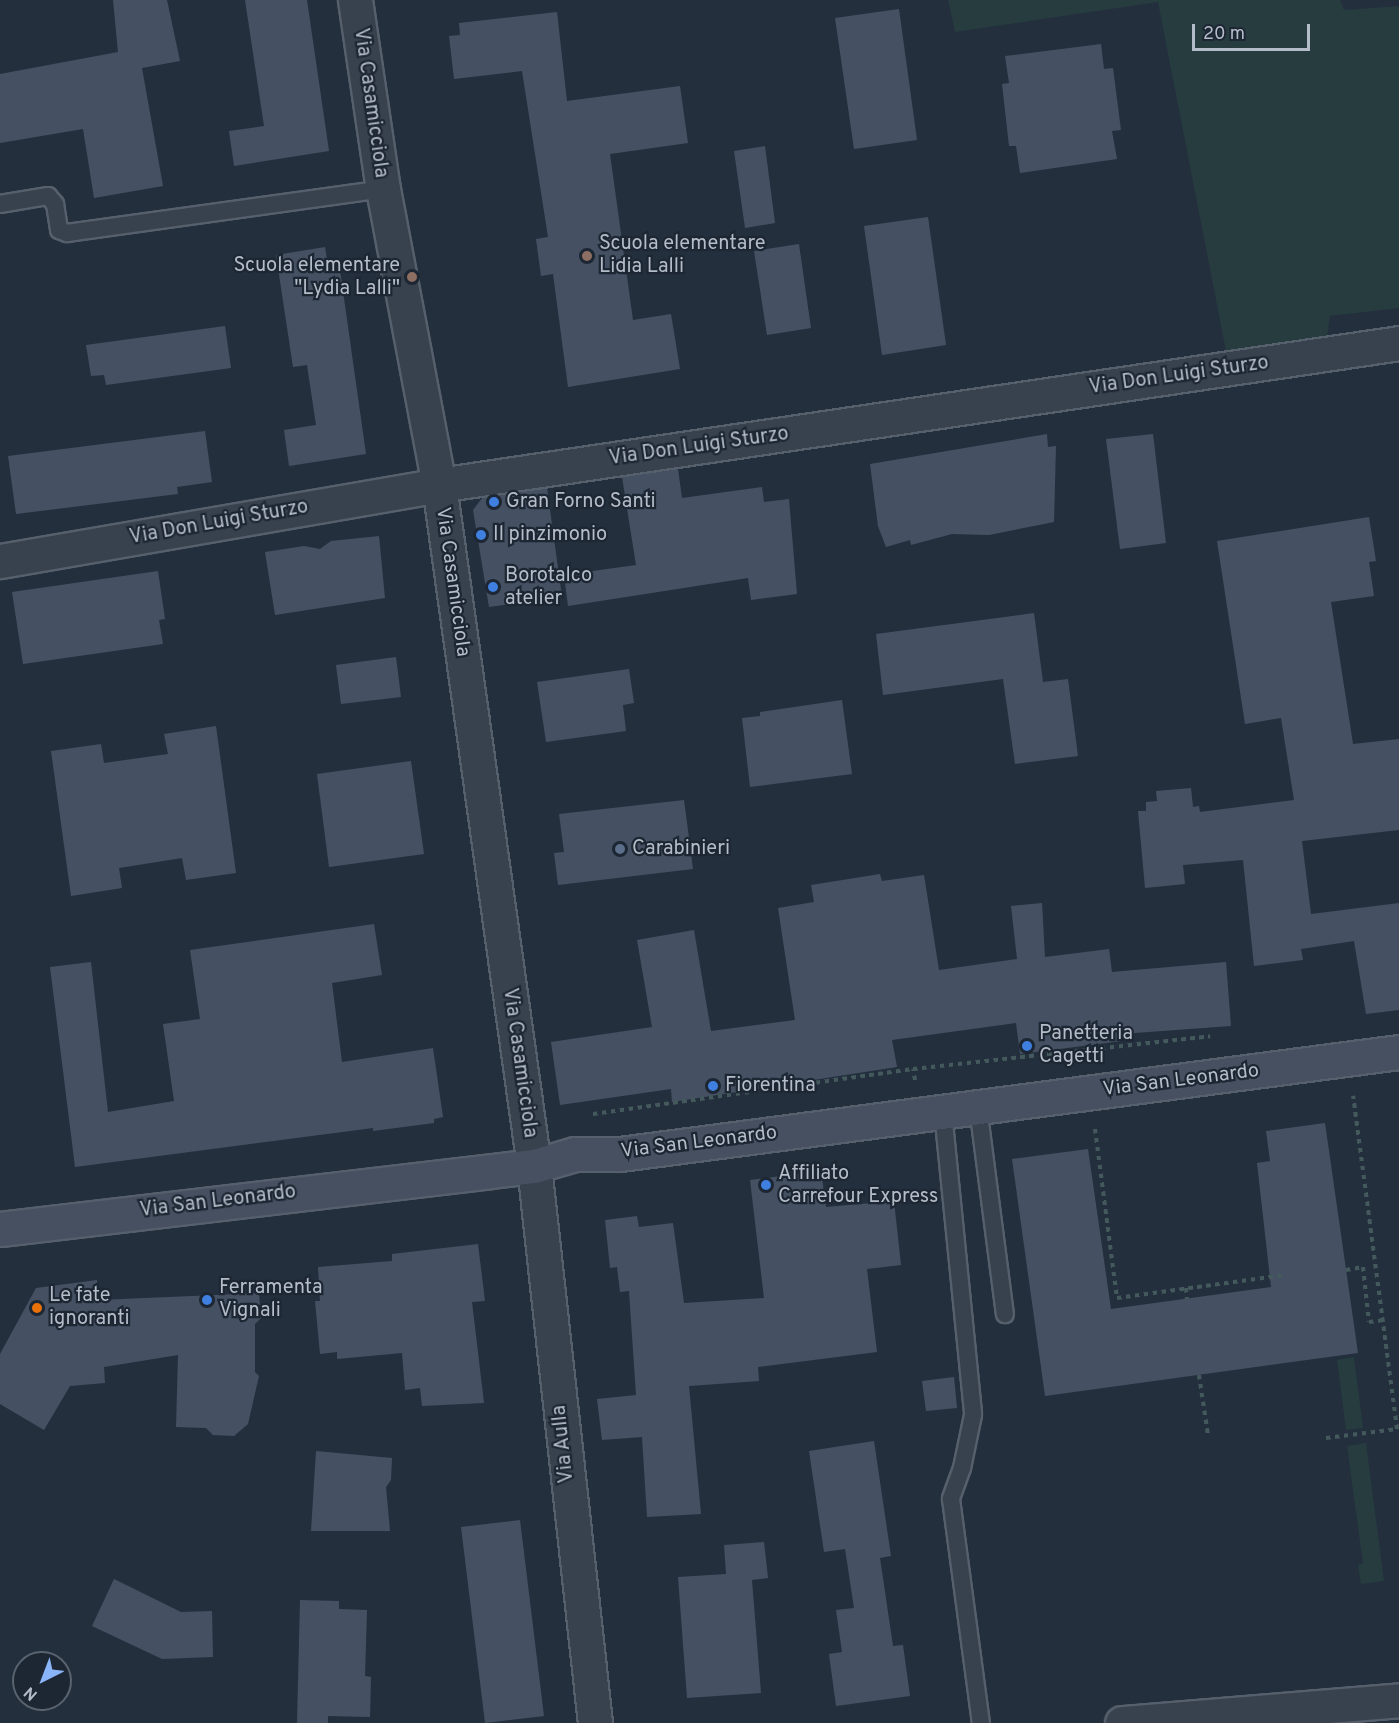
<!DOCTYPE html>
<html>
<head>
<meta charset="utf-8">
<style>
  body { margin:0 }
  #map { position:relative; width:1399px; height:1723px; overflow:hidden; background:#242f3e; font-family:Overpass,sans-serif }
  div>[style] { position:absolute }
  .green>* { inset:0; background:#263c3f }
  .building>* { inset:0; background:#455162 }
  .path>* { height:4px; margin-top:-2px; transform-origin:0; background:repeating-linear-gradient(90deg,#44595c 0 4.5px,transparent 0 9px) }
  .roads { filter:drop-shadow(2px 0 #565f6c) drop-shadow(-2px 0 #565f6c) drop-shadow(0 2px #565f6c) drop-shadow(0 -2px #565f6c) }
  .service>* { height:16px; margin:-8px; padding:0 8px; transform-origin:8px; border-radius:8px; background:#38414e }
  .minor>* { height:33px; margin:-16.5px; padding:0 16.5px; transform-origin:16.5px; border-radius:16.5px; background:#38414e }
  .secondary>* { height:33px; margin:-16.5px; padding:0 16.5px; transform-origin:16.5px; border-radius:16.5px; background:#465061 }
  .dots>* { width:16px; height:16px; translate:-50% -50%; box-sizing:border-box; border:3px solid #1d2633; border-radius:50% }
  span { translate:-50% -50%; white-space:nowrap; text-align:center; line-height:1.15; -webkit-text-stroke:4.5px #1d2633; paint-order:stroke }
  .street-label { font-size:20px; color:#b4bcc9 }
  .poi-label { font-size:20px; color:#b4bcc9 }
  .left { translate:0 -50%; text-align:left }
  .right { translate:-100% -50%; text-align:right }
  .north { position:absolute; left:12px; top:1651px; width:60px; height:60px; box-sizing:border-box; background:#1d2633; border:2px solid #59626f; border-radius:50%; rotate:222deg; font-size:16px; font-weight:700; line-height:24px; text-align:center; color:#b4bcc9 }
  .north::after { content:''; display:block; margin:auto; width:21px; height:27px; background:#8ab4f8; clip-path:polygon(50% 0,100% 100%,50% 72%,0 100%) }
  .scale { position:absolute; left:1192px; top:24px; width:118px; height:27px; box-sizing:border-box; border:3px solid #b4bcc9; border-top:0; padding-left:8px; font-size:18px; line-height:21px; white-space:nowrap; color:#b4bcc9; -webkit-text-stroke:4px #1d2633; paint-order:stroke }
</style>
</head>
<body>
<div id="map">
  <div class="green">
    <i style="clip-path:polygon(948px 0,1340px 0,1344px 10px,1399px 6px,1399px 308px,1330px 316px,1327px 337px,1227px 356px,1158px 2px,955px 32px)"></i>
    <i style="clip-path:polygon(1354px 1357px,1363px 1428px,1346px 1430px,1337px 1360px)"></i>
    <i style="clip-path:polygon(1366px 1443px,1384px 1581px,1361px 1584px,1358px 1565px,1363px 1564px,1347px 1446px)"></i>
  </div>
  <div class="building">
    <i style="clip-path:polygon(113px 0,167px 0,180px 61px,142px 68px,163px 186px,94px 198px,83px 129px,0 143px,0 74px,118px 52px)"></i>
    <i style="clip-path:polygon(245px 0,307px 0,329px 151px,234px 166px,229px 131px,264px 126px)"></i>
    <i style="clip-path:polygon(899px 9px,917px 140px,854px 149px,835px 18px)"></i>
    <i style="clip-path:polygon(557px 12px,567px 101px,680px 86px,688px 143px,610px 154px,633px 320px,671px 314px,680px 369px,568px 387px,553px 274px,541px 276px,536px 239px,548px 237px,522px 71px,454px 79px,449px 36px,460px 35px,459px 23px)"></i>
    <i style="clip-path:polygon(1101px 44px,1104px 69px,1113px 68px,1121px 130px,1112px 131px,1117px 159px,1020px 173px,1016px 146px,1009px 146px,1002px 84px,1009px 83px,1005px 56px)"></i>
    <i style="clip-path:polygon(765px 146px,775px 223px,745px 228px,734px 151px)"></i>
    <i style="clip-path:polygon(928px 217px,946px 345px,882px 355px,864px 226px)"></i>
    <i style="clip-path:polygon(799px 244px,811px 328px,767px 335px,754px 251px)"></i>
    <i style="clip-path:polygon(325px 247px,329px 272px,340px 270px,366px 454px,289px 466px,284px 430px,316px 425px,307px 365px,293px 367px,276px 255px)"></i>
    <i style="clip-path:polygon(225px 326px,231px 368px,106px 385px,104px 375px,91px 376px,86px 345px)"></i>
    <i style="clip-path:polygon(205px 431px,212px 482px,177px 487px,178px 494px,16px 514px,8px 456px)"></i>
    <i style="clip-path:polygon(1047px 434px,1048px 447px,1056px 446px,1054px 522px,989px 535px,952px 534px,911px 545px,910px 540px,886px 547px,878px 526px,870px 464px)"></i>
    <i style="clip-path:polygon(1153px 434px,1166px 543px,1120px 549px,1106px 439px)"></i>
    <i style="clip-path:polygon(678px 469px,682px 498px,762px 487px,764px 502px,789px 499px,797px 594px,751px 600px,748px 578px,568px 606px,564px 575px,636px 565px,622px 477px)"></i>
    <i style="clip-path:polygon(547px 488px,562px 597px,489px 607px,473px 510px,483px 497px)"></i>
    <i style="clip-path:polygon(1369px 517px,1376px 561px,1369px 562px,1374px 596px,1331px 602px,1353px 744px,1399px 739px,1399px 830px,1302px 841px,1311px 914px,1399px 903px,1399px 1010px,1366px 1014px,1354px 941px,1301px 949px,1303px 960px,1254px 966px,1243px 860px,1183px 865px,1185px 884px,1145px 888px,1138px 811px,1146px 811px,1146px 802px,1157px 801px,1156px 791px,1191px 788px,1193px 807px,1199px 806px,1200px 812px,1294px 800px,1281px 718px,1245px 724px,1217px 541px)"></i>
    <i style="clip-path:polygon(379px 536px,385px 598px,275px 615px,265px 552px,304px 546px,320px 549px,331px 541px)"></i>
    <i style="clip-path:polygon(158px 571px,165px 619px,159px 620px,163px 644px,23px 664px,12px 592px)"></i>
    <i style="clip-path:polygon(1034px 613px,1043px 682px,1068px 679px,1078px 756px,1015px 764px,1003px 679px,883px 695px,876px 634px)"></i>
    <i style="clip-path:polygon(396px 657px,401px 697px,341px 704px,336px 665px)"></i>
    <i style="clip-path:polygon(629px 669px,634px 703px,623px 705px,626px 731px,546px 742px,537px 682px)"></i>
    <i style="clip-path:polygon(842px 700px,852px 774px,750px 787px,742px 718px,760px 716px,760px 712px)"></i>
    <i style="clip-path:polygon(216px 726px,236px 873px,186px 880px,182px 858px,119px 868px,122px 888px,71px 896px,51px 751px,101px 744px,104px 763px,168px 754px,164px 734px)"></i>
    <i style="clip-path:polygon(411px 761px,424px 854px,329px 867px,317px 774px)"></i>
    <i style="clip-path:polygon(684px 800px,693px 869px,558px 885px,554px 853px,564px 852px,559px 814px)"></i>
    <i style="clip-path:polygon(880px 874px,882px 881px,924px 875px,939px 970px,1017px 959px,1011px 906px,1042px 903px,1045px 957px,1109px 949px,1112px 972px,1226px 962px,1231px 1026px,1121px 1034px,1122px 1041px,1020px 1054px,1016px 1023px,892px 1040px,897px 1067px,672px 1102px,671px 1089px,560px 1105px,551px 1042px,652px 1027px,637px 940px,694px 930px,711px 1031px,795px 1020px,778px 908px,814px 902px,811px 885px)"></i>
    <i style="clip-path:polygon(374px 924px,382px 975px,332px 983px,342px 1062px,433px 1048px,443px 1117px,434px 1119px,434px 1123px,373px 1131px,373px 1128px,75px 1167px,50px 967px,91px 962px,108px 1112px,174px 1101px,163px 1024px,200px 1019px,190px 950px)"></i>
    <i style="clip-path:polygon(1325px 1123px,1358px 1353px,1045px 1396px,1012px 1159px,1088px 1149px,1111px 1309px,1271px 1287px,1257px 1163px,1270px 1161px,1266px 1131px)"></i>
    <i style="clip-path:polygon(821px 1171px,826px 1207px,894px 1201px,901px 1265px,867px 1269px,877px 1352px,758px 1367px,759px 1381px,689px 1386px,701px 1514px,647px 1517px,642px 1437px,602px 1440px,597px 1399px,636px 1395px,629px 1291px,620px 1292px,617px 1267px,610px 1268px,605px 1220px,637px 1216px,639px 1227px,673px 1223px,684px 1303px,764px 1298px,750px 1180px)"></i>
    <i style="clip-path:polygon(478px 1244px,485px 1301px,472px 1302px,484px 1403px,422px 1406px,420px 1388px,405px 1390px,402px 1353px,337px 1359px,337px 1352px,320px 1354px,315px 1301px,320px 1301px,318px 1267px,392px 1261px,392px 1254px)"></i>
    <i style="clip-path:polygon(97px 1280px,99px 1300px,259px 1293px,261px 1318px,255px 1324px,255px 1372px,259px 1376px,248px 1424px,234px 1436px,213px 1435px,206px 1428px,176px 1427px,178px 1355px,104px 1367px,105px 1383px,70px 1386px,44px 1430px,0 1404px,0 1354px,36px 1288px)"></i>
    <i style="clip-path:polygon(954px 1377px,957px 1408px,926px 1411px,922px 1381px)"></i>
    <i style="clip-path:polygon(874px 1441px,891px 1556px,880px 1558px,893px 1646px,903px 1645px,910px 1696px,836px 1706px,829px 1654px,842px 1652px,836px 1610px,854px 1608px,845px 1549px,824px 1552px,809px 1451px)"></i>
    <i style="clip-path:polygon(316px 1451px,392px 1458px,391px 1480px,386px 1487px,390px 1531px,311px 1531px)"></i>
    <i style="clip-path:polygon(520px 1520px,544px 1716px,485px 1723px,461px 1527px)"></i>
    <i style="clip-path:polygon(764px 1542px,768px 1578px,752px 1580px,761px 1693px,687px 1698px,678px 1577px,726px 1574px,724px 1545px)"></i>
    <i style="clip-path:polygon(114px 1579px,181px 1612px,212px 1611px,213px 1657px,162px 1659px,92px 1626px)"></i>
    <i style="clip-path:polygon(300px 1600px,339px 1601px,339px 1609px,367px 1610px,365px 1676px,371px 1677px,370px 1717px,328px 1716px,328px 1723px,297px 1723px)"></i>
  </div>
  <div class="path">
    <i style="left:915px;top:1080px;width:11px;rotate:-100deg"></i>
    <i style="left:913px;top:1069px;width:299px;rotate:-6.3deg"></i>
    <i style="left:593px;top:1114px;width:323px;rotate:-8deg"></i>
    <i style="left:1095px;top:1129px;width:170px;rotate:82.6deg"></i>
    <i style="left:1117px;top:1298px;width:171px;rotate:-7.8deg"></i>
    <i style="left:1346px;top:1270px;width:17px;rotate:-10deg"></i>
    <i style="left:1363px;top:1267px;width:55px;rotate:83.8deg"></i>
    <i style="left:1369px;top:1322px;width:15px;rotate:-8deg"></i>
    <i style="left:1186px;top:1288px;width:11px;rotate:85deg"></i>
    <i style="left:1199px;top:1375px;width:61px;rotate:81.5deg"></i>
    <i style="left:1326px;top:1438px;width:72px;rotate:-7.2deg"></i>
    <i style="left:1397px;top:1429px;width:336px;rotate:-97.5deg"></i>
  </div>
  <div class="roads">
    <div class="service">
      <i style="left:0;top:204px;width:49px;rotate:-9.5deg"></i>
      <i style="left:48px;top:196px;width:11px;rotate:49deg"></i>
      <i style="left:55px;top:204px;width:26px;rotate:81deg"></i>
      <i style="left:59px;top:230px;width:9px;rotate:21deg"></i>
      <i style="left:67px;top:233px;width:319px;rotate:-7.9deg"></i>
      <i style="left:978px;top:1107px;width:209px;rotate:82.6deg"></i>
      <i style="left:943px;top:1112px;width:304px;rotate:84.3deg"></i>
      <i style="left:973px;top:1415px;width:54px;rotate:101.7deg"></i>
      <i style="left:962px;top:1468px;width:33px;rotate:110deg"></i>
      <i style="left:951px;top:1499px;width:226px;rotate:82.4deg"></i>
    </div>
    <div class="minor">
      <i style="left:355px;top:0;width:191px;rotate:81.6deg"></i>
      <i style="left:383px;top:189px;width:301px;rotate:79.3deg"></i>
      <i style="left:439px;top:485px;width:688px;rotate:82.06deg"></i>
      <i style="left:534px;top:1166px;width:560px;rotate:83.75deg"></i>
      <i style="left:0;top:561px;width:446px;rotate:-9.8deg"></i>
      <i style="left:439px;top:485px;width:970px;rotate:-8.41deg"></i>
      <i style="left:1122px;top:1723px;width:278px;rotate:-4.7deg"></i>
    </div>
    <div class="secondary">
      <i style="left:0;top:1229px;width:538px;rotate:-6.73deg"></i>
      <i style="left:534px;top:1166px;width:43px;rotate:-16.3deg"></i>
      <i style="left:575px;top:1154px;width:45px"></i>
      <i style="left:620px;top:1154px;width:786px;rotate:-7.46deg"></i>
    </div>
  </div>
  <div class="dots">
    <i style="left:587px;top:256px;background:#8d6e63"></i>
    <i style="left:412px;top:277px;background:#8d6e63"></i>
    <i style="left:494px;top:502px;background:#3f7fe0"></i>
    <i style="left:481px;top:535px;background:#3f7fe0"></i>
    <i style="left:493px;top:587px;background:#3f7fe0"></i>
    <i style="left:620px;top:849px;background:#5c6f8a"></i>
    <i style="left:1027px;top:1046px;background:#3f7fe0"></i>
    <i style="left:713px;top:1086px;background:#3f7fe0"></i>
    <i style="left:766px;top:1185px;background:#3f7fe0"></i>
    <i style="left:207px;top:1300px;background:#3f7fe0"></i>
    <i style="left:37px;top:1308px;background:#e8710a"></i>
  </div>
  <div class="street-label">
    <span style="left:370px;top:103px;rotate:82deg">Via Casamicciola</span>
    <span style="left:1179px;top:376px;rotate:-8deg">Via Don Luigi Sturzo</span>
    <span style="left:699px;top:447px;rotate:-8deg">Via Don Luigi Sturzo</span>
    <span style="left:219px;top:523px;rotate:-10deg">Via Don Luigi Sturzo</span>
    <span style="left:452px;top:582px;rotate:82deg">Via Casamicciola</span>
    <span style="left:519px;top:1063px;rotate:82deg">Via Casamicciola</span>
    <span style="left:1181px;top:1081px;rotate:-7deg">Via San Leonardo</span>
    <span style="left:699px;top:1143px;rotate:-7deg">Via San Leonardo</span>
    <span style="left:218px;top:1202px;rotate:-7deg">Via San Leonardo</span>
    <span style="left:564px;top:1444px;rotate:-96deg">Via Aulla</span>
  </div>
  <div class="poi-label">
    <span class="left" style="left:599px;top:256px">Scuola elementare<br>Lidia Lalli</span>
    <span class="right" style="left:400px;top:278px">Scuola elementare<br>"Lydia Lalli"</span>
    <span class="left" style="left:506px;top:502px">Gran Forno Santi</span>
    <span class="left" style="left:493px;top:535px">Il pinzimonio</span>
    <span class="left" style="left:505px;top:588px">Borotalco<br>atelier</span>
    <span class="left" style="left:632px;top:849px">Carabinieri</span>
    <span class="left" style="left:1039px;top:1046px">Panetteria<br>Cagetti</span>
    <span class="left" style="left:725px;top:1086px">Fiorentina</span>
    <span class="left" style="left:778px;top:1186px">Affiliato<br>Carrefour Express</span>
    <span class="left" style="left:219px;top:1300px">Ferramenta<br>Vignali</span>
    <span class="left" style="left:49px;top:1308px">Le fate<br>ignoranti</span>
  </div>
  <div class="north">N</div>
  <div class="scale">20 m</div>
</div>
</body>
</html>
